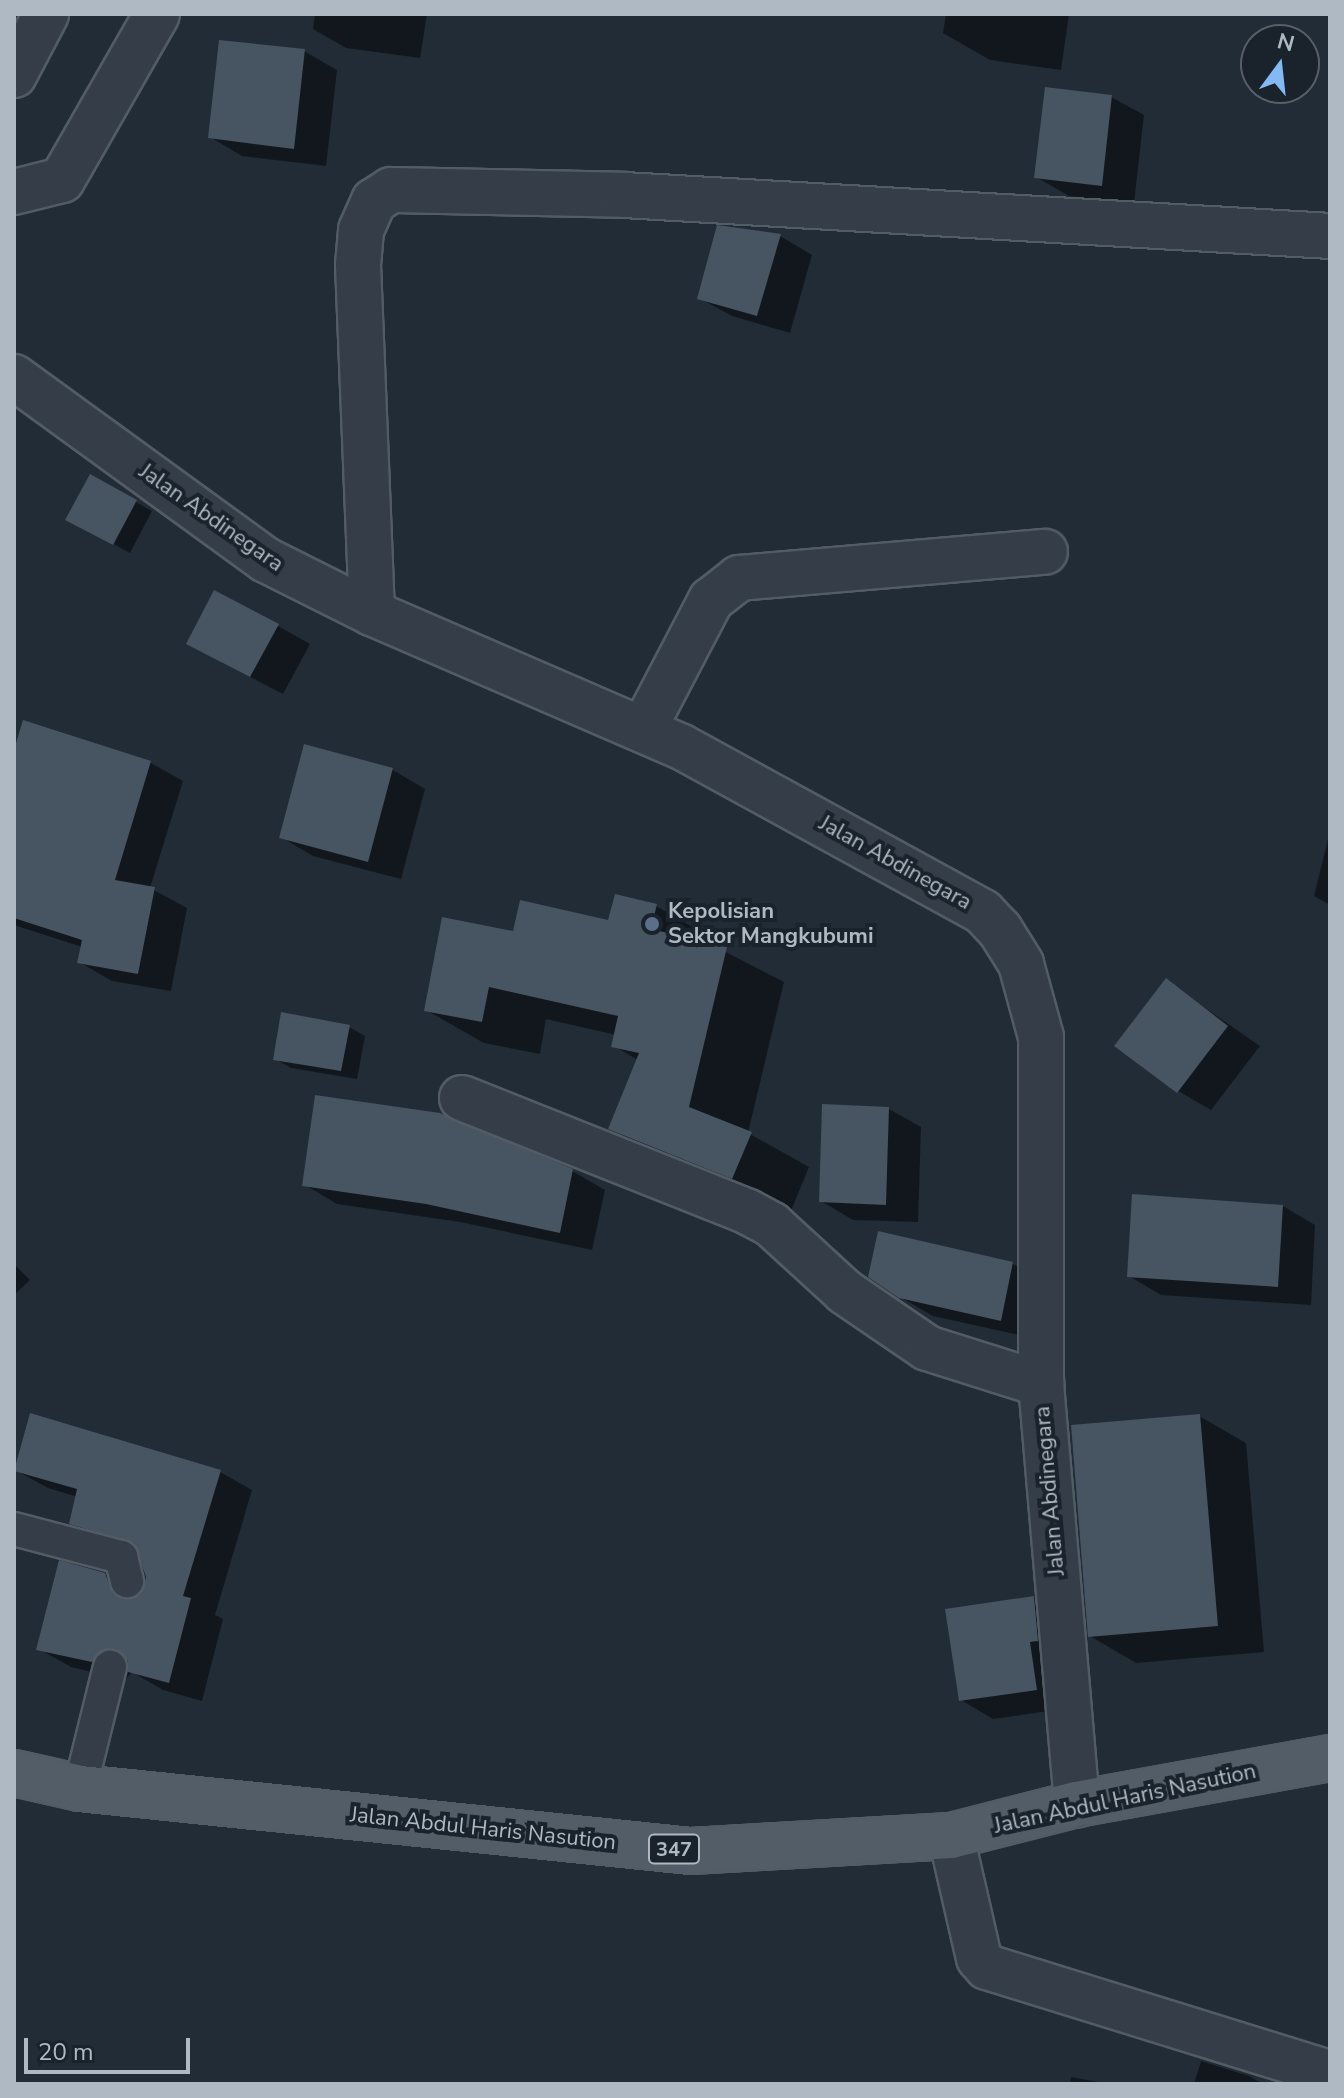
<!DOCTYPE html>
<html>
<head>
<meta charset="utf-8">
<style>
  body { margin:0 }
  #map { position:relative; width:1344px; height:2098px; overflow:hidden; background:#212c37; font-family:"Nunito Sans",sans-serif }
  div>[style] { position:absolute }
  .shadow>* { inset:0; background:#0007 }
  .building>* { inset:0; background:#475461 }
  .roads { filter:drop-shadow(2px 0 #525c65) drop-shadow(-2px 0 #525c65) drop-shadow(0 2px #525c65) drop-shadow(0 -2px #525c65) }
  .lane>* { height:32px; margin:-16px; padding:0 16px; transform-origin:16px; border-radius:16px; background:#353e48 }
  .street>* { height:44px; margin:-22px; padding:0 22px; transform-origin:22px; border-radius:22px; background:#353e48 }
  .primary>* { height:44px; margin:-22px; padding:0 22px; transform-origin:22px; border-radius:22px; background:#535d68 }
  .dots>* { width:22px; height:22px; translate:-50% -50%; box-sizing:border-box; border:4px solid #1a232c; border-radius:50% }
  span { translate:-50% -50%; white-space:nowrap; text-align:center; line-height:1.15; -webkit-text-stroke:8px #1a232c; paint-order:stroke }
  .shield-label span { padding:2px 6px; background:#1a232c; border:2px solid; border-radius:6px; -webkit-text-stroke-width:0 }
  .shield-label { font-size:20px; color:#afb9c4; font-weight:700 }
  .street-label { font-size:22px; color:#afb9c4 }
  .poi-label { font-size:22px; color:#afb9c4; font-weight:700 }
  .left { translate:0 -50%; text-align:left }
  .frame { position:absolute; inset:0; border:16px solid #afb9c4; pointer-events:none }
  .north { position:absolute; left:1240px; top:24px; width:80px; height:80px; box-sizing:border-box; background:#1a232c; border:2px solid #565f69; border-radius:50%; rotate:15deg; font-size:22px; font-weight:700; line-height:32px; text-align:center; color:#afb9c4 }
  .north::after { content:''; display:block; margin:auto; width:28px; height:36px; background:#85b9f4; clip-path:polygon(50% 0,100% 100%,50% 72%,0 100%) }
  .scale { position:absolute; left:24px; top:2038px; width:166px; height:36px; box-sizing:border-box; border:4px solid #afb9c4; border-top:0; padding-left:10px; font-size:24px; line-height:28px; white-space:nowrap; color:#afb9c4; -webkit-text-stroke:6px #1a232c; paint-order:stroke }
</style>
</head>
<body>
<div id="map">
  <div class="shadow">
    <i style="clip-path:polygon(315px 14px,427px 14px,420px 58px,346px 48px,313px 29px)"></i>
    <i style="clip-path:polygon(946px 14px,1069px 14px,1061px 70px,990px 60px,943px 33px)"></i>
    <i style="clip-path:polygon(304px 51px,337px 70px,326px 166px,242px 156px,210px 137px)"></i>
    <i style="clip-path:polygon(1111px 97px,1144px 115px,1134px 203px,1069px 196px,1036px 177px)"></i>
    <i style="clip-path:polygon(780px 236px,812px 255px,790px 333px,732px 316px,699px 298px)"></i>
    <i style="clip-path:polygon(91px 477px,152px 511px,130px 553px,84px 528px)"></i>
    <i style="clip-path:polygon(278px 626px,310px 644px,283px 694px,221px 662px)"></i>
    <i style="clip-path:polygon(25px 722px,151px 763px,183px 781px,150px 888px,187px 908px,171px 991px,112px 981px,79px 962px,82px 947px,14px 925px,14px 756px)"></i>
    <i style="clip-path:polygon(305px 747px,393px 770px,425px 789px,401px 879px,313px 856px,281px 837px)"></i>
    <i style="clip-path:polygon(1330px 831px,1330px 905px,1314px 896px)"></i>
    <i style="clip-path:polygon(656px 906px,714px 939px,712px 945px,784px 982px,748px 1133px,809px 1167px,791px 1211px,668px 1161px,610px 1128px,638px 1060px,614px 1046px,616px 1035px,546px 1019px,540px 1054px,484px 1043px,426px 1010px,515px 934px,610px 923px)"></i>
    <i style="clip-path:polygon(1166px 981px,1260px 1046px,1211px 1110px,1178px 1091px)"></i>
    <i style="clip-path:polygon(349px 1027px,365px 1036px,357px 1079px,291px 1068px,275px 1059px)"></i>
    <i style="clip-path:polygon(889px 1109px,921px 1127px,918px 1222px,853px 1220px,821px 1201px)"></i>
    <i style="clip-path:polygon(572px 1171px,605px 1190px,592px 1250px,460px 1222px,337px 1204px,305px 1185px)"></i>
    <i style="clip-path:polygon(1283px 1206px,1315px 1225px,1311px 1305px,1161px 1295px,1129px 1276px)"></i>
    <i style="clip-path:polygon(879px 1234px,1013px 1264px,1045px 1283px,1033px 1338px,933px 1316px,900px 1297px)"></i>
    <i style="clip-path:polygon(14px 1264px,30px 1280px,14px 1295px)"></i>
    <i style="clip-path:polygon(1199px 1416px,1246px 1443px,1264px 1652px,1136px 1663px,1090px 1636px)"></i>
    <i style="clip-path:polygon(15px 1470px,220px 1472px,252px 1490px,215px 1615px,223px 1619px,202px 1701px,163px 1690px,132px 1672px,125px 1680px,71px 1667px,39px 1649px,105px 1574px,139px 1595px,148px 1586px,138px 1552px,103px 1541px,71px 1523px,78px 1497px,48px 1488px)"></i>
    <i style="clip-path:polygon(1034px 1598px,1066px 1617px,1069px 1708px,993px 1719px,961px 1700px)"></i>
    <i style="clip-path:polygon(1201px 2061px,1249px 2076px,1263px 2084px,1194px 2084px)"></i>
    <i style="clip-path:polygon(1071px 2077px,1109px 2084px,1070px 2084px)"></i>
  </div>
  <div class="building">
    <i style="clip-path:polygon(219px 40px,305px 49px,294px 149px,208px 138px)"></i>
    <i style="clip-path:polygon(1045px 87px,1112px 95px,1102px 186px,1034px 178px)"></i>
    <i style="clip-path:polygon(717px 225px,781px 234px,757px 316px,697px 299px)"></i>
    <i style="clip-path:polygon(90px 474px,137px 500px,113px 545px,65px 520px)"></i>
    <i style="clip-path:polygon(214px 590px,279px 624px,250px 677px,186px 644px)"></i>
    <i style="clip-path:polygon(23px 720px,151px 761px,115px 880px,155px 887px,138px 974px,77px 963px,82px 940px,14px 918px,14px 750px)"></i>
    <i style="clip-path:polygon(304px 744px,393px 768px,368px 862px,279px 838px)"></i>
    <i style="clip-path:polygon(615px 894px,657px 904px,651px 929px,727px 947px,689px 1107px,752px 1132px,732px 1179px,608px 1129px,639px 1053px,611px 1047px,618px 1016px,489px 987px,482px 1022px,424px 1011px,442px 917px,513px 931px,520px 900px,608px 920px)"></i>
    <i style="clip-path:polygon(1166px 978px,1228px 1026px,1177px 1093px,1114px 1046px)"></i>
    <i style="clip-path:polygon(281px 1012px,350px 1025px,341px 1071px,273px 1060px)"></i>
    <i style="clip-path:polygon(315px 1095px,440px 1113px,573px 1169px,560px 1233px,426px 1204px,302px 1186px)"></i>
    <i style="clip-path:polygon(822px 1104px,889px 1107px,886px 1205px,819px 1202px)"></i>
    <i style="clip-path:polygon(1132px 1194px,1283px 1205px,1278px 1287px,1127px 1277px)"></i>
    <i style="clip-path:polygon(878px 1231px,1013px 1262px,1001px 1321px,899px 1298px,868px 1277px)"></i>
    <i style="clip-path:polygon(30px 1413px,221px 1470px,183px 1596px,191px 1598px,169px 1683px,128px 1672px,128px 1661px,115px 1649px,104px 1649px,92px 1662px,36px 1650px,59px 1560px,105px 1573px,113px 1594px,123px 1599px,141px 1594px,146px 1577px,134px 1543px,69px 1524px,77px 1489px,14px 1471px)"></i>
    <i style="clip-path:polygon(1200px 1414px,1218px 1626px,1088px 1637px,1071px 1425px)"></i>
    <i style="clip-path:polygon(1034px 1596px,1038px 1641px,1030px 1642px,1037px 1690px,959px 1701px,945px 1609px)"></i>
  </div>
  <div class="roads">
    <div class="lane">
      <i style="left:14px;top:1529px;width:111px;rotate:14.7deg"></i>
      <i style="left:121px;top:1557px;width:25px;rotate:76deg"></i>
      <i style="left:80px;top:1788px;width:125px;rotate:-76.1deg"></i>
    </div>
    <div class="street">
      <i style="left:14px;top:75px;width:69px;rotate:-62.3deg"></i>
      <i style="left:14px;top:192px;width:49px;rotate:-14deg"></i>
      <i style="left:62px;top:180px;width:191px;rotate:-60.2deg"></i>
      <i style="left:14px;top:377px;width:311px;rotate:36deg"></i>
      <i style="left:266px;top:560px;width:119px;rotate:26.6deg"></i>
      <i style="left:372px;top:613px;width:335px;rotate:23.4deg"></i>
      <i style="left:680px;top:746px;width:345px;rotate:28.7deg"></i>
      <i style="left:983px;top:912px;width:25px;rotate:47deg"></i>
      <i style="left:1000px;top:930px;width:40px;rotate:58deg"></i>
      <i style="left:1021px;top:964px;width:76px;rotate:74.7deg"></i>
      <i style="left:1041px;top:1037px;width:347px;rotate:90deg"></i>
      <i style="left:1041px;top:1384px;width:422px;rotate:85.1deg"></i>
      <i style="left:372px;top:613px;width:348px;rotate:-92.3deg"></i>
      <i style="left:358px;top:265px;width:35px;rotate:-85deg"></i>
      <i style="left:361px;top:230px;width:32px;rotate:-66deg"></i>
      <i style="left:374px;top:201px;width:20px;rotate:-33deg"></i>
      <i style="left:391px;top:190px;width:233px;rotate:1.2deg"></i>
      <i style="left:624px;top:195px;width:707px;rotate:3.32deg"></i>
      <i style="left:643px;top:730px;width:147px;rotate:-62.4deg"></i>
      <i style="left:711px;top:600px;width:36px;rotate:-38deg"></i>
      <i style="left:739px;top:578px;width:307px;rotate:-4.9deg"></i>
      <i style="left:462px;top:1098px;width:308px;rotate:21.7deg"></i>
      <i style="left:748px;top:1212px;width:27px;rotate:28deg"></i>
      <i style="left:772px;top:1225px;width:99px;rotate:42.5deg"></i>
      <i style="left:845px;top:1292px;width:99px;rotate:34.3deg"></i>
      <i style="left:927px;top:1348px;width:120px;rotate:17.5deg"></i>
      <i style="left:951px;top:1836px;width:125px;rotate:77.1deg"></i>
      <i style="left:979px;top:1958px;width:12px;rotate:48deg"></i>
      <i style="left:987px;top:1967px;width:359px;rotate:17.2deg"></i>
    </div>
    <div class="primary">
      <i style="left:14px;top:1773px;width:68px;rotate:12.8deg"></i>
      <i style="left:80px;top:1788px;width:614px;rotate:5.89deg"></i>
      <i style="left:691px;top:1851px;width:260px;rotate:-3.3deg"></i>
      <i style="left:951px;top:1836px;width:130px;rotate:-14.3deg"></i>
      <i style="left:1077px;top:1804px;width:257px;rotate:-10.3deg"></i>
    </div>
  </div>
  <div class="dots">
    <i style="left:652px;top:924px;background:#5c6f8a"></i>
  </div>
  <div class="shield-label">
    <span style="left:674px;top:1849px">347</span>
  </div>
  <div class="street-label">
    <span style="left:211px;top:518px;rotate:35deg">Jalan Abdinegara</span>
    <span style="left:895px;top:863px;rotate:29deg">Jalan Abdinegara</span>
    <span style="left:1050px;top:1491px;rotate:-95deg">Jalan Abdinegara</span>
    <span style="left:1125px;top:1799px;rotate:-12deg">Jalan Abdul Haris Nasution</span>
    <span style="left:483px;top:1829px;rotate:6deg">Jalan Abdul Haris Nasution</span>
  </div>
  <div class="poi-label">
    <span class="left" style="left:668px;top:924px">Kepolisian<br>Sektor Mangkubumi</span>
  </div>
  <div class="frame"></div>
  <div class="north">N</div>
  <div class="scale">20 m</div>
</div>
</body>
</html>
